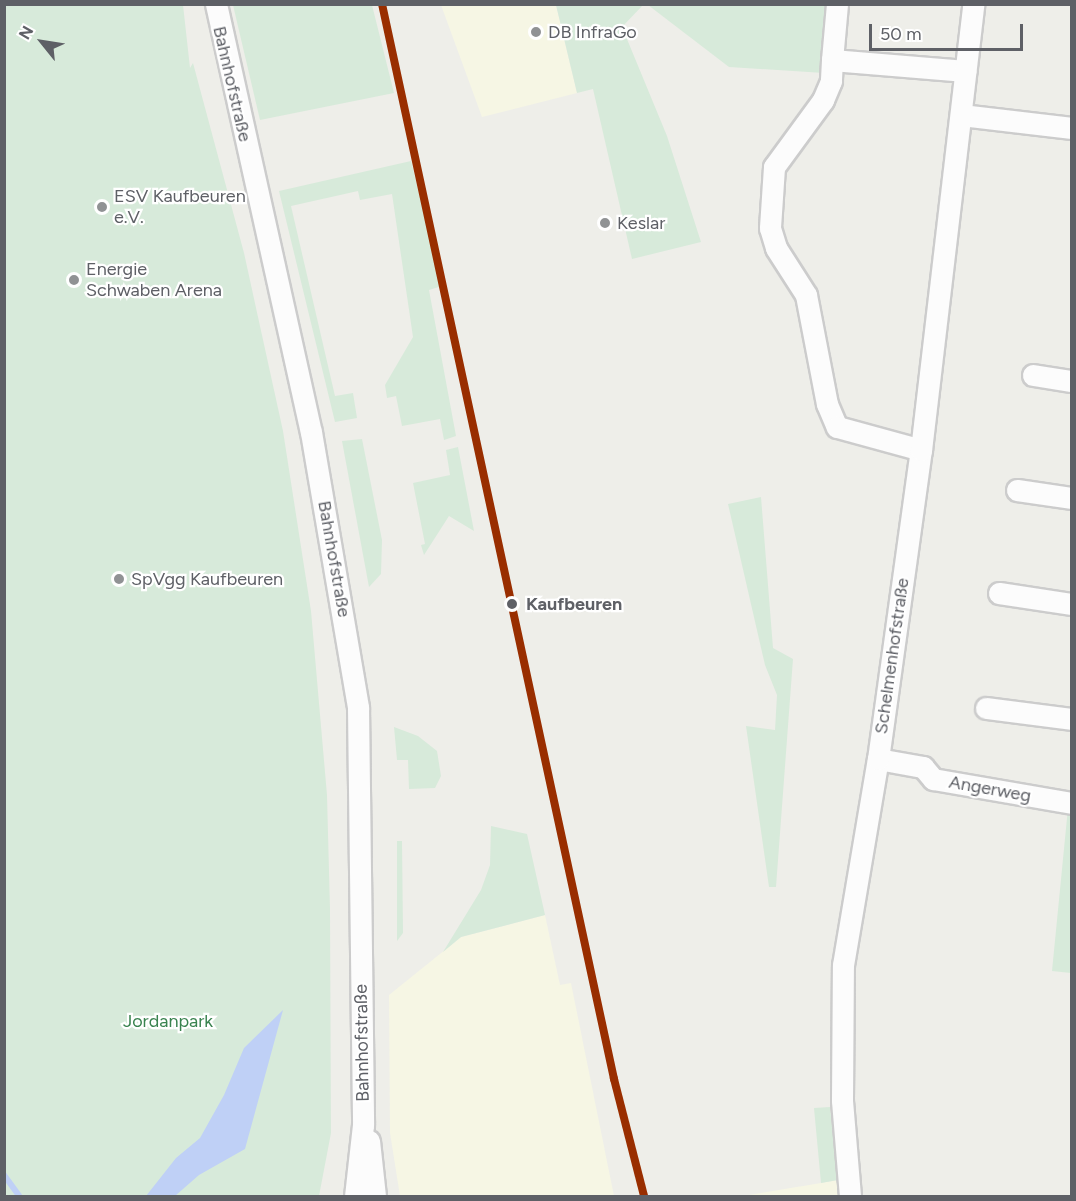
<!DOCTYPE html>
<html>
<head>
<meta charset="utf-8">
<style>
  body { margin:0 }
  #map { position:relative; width:1076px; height:1201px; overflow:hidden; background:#eeeee9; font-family:Figtree,sans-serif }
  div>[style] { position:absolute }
  .commercial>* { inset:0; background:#f6f6e4 }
  .green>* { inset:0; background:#d7eada }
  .water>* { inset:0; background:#bfd0f6 }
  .stream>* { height:6px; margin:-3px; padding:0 3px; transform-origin:3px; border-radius:3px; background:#bfd0f6 }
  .roads { filter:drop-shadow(2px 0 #ccc) drop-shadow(-2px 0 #ccc) drop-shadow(0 2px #ccc) drop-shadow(0 -2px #ccc) }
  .minor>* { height:21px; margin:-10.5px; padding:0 10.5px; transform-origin:10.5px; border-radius:10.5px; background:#fcfcfc }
  .rail-1>* { height:8px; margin:-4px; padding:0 4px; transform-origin:4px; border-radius:4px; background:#992e00 }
  .dots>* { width:16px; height:16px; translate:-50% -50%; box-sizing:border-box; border:3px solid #fff; border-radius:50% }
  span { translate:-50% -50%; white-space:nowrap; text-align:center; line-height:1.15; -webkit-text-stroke:4.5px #fff; paint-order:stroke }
  .poi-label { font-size:18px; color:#5e6066 }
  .left { translate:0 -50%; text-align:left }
  .street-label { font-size:18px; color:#5e6066 }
  .stop-label { font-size:18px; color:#5e6066; font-weight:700 }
  .park-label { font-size:18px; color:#39834f }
  .frame { position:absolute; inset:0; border:6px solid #5e6066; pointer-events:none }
  .north { position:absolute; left:12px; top:12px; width:60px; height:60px; -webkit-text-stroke:4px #fff; paint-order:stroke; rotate:300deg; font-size:16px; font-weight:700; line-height:24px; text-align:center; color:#5e6066 }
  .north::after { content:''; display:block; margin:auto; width:21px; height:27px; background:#5e6066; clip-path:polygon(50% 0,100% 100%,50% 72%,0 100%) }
  .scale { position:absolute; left:869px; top:24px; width:154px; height:27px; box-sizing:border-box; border:3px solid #5e6066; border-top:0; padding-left:8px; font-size:18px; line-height:21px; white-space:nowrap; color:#5e6066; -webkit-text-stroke:4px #fff; paint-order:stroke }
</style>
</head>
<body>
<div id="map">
  <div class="commercial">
    <i style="clip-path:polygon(441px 5px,556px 5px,577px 93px,482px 117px)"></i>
    <i style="clip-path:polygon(545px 915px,560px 985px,571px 983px,614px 1196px,400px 1196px,390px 1133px,389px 995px,461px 937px)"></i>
    <i style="clip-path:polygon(838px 1180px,839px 1196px,743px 1196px,821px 1183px)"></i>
  </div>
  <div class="green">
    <i style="clip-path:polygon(5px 5px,183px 5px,190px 68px,193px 63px,244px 253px,283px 431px,311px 611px,327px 795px,330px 909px,331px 1133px,319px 1196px,5px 1196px)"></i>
    <i style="clip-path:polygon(233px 5px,372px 5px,394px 93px,260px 120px)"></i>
    <i style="clip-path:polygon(556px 5px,643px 5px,622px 27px,667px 136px,701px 242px,632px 259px,593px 89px,577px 93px)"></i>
    <i style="clip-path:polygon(648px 5px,830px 5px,824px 73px,729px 67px)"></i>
    <i style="clip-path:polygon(411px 161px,442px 286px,429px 290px,456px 436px,444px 440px,440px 419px,402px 426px,396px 396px,387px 398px,385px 385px,413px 337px,392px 194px,360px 200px,358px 191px,291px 206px,335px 396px,353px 393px,357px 418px,335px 422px,279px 191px)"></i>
    <i style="clip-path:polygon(362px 439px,382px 540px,381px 574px,369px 587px,342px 441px)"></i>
    <i style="clip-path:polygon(458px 447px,474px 531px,449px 516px,424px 555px,421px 545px,425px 544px,413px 483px,450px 475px,446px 450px)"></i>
    <i style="clip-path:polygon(761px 497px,773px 648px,793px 659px,776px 887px,769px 887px,746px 726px,775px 730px,777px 695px,765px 665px,728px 504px)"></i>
    <i style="clip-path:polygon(394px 727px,418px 736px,437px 751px,441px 776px,435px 788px,409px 789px,408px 760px,397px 760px)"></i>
    <i style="clip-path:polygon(1068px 808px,1072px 808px,1071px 973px,1052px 971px)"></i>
    <i style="clip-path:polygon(491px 826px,527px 834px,545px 915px,461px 937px,443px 952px,481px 890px,490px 865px)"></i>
    <i style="clip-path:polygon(397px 841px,402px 841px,403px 933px,397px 941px)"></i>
    <i style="clip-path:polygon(830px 1107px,838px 1180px,821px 1183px,814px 1108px)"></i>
  </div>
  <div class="water">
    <i style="clip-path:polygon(283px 1010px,245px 1149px,199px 1175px,175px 1196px,146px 1196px,176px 1158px,200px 1138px,224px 1095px,244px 1048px)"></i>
  </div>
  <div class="stream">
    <i style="left:4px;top:1175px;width:26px;rotate:54deg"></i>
  </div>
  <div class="roads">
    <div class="minor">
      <i style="left:216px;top:4px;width:438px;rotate:77.5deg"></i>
      <i style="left:311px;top:432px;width:279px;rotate:80.3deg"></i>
      <i style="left:358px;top:707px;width:418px;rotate:89.3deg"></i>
      <i style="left:363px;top:1125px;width:71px;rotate:96.4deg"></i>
      <i style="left:837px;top:4px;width:56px;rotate:95.1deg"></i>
      <i style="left:832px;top:60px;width:134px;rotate:4.7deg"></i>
      <i style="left:832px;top:60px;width:21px;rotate:93deg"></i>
      <i style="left:831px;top:81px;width:21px;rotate:113deg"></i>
      <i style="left:823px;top:100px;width:83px;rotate:126.2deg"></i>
      <i style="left:774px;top:167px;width:61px;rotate:93.8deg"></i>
      <i style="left:770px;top:228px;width:21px;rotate:73deg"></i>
      <i style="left:776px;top:248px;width:56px;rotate:57.4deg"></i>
      <i style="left:806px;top:295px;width:111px;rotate:79.1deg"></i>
      <i style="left:827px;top:404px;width:25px;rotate:67deg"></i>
      <i style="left:837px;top:427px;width:87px;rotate:15.3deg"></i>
      <i style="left:961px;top:115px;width:112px;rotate:6.7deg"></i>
      <i style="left:1033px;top:375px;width:39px;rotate:9deg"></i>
      <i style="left:1017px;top:490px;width:56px;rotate:8.3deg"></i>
      <i style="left:999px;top:593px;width:74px;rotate:8.6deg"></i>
      <i style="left:986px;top:708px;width:87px;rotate:7.3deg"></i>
      <i style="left:878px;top:759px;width:46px;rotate:10.1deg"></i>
      <i style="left:923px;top:767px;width:16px;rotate:50deg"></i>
      <i style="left:933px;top:779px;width:141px;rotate:9.8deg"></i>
      <i style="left:369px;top:1141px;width:55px;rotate:83.8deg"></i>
      <i style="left:850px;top:1196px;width:96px;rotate:-94.8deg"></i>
      <i style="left:842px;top:1100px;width:135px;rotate:-89.6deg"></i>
      <i style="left:843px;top:965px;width:209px;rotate:-80.4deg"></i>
      <i style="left:878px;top:759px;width:312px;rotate:-82.1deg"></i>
      <i style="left:921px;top:450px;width:449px;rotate:-83.3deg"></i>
    </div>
  </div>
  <div class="rail-1">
    <i style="left:382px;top:4px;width:1100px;rotate:77.82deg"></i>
    <i style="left:614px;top:1079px;width:121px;rotate:75.6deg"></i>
  </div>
  <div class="dots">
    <i style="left:536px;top:32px;background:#909294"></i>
    <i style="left:102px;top:207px;background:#909294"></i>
    <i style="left:605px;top:223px;background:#909294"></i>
    <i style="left:74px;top:280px;background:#909294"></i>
    <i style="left:119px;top:579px;background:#909294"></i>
    <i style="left:512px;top:604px;background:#5e6066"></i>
  </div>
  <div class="poi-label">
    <span class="left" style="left:548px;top:32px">DB InfraGo</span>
    <span class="left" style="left:114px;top:207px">ESV Kaufbeuren<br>e.V.</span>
    <span class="left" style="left:617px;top:223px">Keslar</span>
    <span class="left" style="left:86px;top:280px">Energie<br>Schwaben Arena</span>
    <span class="left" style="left:131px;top:579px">SpVgg Kaufbeuren</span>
  </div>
  <div class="street-label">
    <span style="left:232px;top:84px;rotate:77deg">Bahnhofstraße</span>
    <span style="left:334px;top:559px;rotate:80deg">Bahnhofstraße</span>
    <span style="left:892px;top:656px;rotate:-82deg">Schelmenhofstraße</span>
    <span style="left:990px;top:789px;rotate:10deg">Angerweg</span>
    <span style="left:362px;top:1043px;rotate:-91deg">Bahnhofstraße</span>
  </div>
  <div class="stop-label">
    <span class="left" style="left:526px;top:604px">Kaufbeuren</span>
  </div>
  <div class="park-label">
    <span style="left:168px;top:1021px">Jordanpark</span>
  </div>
  <div class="frame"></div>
  <div class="north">N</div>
  <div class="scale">50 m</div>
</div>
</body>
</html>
